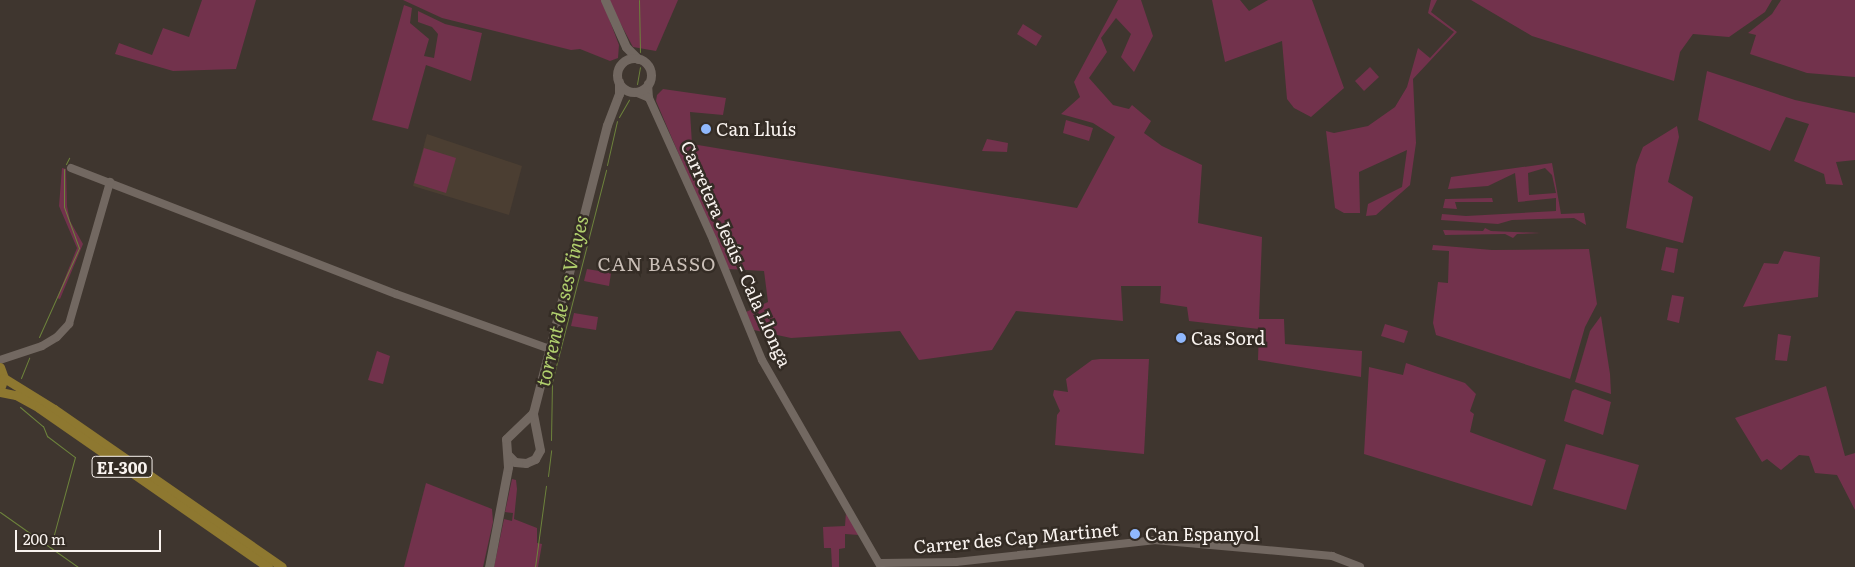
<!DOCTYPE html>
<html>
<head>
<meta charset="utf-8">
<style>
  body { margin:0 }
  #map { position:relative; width:1855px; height:567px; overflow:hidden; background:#3f362f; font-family:Literata,serif }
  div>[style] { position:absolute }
  .built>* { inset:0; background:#4b3e32 }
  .green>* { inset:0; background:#72324c }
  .stream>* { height:1px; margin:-0.5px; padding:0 0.5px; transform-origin:0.5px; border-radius:0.5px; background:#6d833c }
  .tertiary>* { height:8px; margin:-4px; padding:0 4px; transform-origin:4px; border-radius:4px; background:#726861 }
  .secondary>* { height:9px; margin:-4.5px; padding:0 4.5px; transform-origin:4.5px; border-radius:4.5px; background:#726861 }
  .secondary>.ring { margin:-4.5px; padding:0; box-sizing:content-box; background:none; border:9px solid #726861; border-radius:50% }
  .primary>* { height:9px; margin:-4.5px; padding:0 4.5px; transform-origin:4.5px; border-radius:4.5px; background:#8e7830 }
  .dots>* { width:14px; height:14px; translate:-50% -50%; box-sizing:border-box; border:2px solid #342c25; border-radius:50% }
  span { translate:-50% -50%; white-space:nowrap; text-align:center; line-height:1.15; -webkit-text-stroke:5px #342c25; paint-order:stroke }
  .shield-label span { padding:1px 4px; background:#342c25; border:1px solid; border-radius:4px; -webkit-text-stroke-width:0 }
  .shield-label { font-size:16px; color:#f9f3ef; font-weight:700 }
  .poi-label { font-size:18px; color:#f9f3ef }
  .left { translate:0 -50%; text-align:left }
  .street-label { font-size:18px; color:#f9f3ef }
  .neighbourhood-label { font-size:19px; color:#cabfb7; letter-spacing:1px }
  .water-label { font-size:19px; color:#b1d06d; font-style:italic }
  .scale { position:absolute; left:15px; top:530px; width:146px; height:22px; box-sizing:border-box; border:2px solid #f9f3ef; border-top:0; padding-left:6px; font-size:15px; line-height:18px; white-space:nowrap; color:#f9f3ef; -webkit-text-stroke:4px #342c25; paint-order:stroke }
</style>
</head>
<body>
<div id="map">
  <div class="built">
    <i style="clip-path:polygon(427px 134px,522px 166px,509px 215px,413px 186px)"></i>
  </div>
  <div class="green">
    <i style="clip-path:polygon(202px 0,256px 0,236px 69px,173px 71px,115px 54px,119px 43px,152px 55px,163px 28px,189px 37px)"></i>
    <i style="clip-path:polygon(403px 0,602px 0,619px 45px,618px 58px,610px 61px,580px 49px,571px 50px,442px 18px)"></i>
    <i style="clip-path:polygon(608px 0,678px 0,656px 51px,633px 47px)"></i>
    <i style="clip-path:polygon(1118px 0,1141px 0,1153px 36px,1134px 72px,1121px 57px,1131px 34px,1116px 18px,1101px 38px,1107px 52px,1089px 78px,1113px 105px,1129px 109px,1132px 105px,1151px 121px,1144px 133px,1162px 146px,1202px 165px,1198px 223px,1262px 237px,1259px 319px,1284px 319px,1285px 344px,1362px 351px,1361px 377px,1258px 360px,1259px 329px,1189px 321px,1187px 307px,1160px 303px,1161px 286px,1121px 286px,1123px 321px,1016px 311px,992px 350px,919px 360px,900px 331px,791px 338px,754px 330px,746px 312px,768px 302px,764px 271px,728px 269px,656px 101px,657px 95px,663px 89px,726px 98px,723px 115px,690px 112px,692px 144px,1077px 208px,1115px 137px,1093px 123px,1061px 114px,1080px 97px,1074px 82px)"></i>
    <i style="clip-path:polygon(1212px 0,1240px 0,1249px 11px,1268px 0,1312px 0,1344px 88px,1311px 117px,1294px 108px,1287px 99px,1282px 41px,1225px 62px)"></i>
    <i style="clip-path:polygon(1431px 0,1437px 0,1431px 12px,1457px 32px,1413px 79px,1416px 143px,1410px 185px,1376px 215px,1366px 216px,1368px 204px,1402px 187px,1407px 150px,1359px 172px,1360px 213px,1344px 213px,1335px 208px,1326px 131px,1334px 133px,1368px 126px,1395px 107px,1407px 87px,1418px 48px,1430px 58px,1454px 32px,1428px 13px)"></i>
    <i style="clip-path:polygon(1471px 0,1772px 0,1765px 12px,1729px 37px,1693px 34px,1680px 52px,1674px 81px,1532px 36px)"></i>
    <i style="clip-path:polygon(1781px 0,1855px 0,1855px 77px,1807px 73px,1750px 54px,1756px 35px,1748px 33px,1772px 14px)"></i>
    <i style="clip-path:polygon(404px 5px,412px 8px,410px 23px,429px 39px,424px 56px,434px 58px,438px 34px,432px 27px,418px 22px,418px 11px,445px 24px,482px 33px,471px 81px,426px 65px,408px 129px,372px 120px)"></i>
    <i style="clip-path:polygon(1023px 24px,1042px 36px,1036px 46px,1017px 34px)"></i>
    <i style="clip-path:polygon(1370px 67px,1379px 77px,1364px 91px,1355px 81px)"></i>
    <i style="clip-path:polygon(1707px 71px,1795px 100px,1855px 113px,1855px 160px,1836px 162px,1843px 185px,1826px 184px,1824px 174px,1794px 161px,1809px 124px,1786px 117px,1770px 151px,1698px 120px)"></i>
    <i style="clip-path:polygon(1066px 120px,1093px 128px,1089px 141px,1063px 133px)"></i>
    <i style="clip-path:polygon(1677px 126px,1679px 137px,1668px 182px,1693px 197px,1683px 243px,1626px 228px,1636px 165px,1643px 147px)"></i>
    <i style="clip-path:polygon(987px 139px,1008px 143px,1007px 152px,982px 151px)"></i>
    <i style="clip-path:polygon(424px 148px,456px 158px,446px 193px,414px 183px)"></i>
    <i style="clip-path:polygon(evenodd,1552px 163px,1561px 214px,1584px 213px,1586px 225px,1574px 218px,1512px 220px,1498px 224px,1441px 220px,1442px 214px,1466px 216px,1556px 211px,1556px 198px,1518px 202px,1515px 173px,1488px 186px,1448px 189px,1451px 177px,1552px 163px,1545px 168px,1552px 175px,1556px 193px,1529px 195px,1528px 173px,1545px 168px)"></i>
    <i style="clip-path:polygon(62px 168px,66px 169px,67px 206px,70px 221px,83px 244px,60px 299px,57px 298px,77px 248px,59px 206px)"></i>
    <i style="clip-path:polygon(1492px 198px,1493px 202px,1455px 202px,1457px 209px,1443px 208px,1445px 199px)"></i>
    <i style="clip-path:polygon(1485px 228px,1491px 231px,1541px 233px,1517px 234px,1513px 238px,1505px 234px,1445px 235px,1443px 230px,1483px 231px)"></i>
    <i style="clip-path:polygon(1433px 245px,1492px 250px,1589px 249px,1597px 304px,1585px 327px,1570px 379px,1436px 335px,1433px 323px,1438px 282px,1448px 283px,1449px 251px,1432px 250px)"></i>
    <i style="clip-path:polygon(1666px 247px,1678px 249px,1674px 273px,1661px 270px)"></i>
    <i style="clip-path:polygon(1784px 251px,1820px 257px,1818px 297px,1743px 307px,1764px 263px,1778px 264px)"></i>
    <i style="clip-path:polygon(587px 269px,611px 273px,609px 286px,584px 281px)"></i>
    <i style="clip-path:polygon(1672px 295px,1684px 297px,1679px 323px,1667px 320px)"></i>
    <i style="clip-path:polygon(574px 313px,598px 317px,596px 330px,571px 326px)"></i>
    <i style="clip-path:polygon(1601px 316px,1610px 374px,1611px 394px,1575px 382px,1590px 331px)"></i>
    <i style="clip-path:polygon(1385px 324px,1408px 331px,1404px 343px,1381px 336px)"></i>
    <i style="clip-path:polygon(1778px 334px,1791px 336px,1787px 361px,1775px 360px)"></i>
    <i style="clip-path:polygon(377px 351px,390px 356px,383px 384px,368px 380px)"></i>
    <i style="clip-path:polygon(1100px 359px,1149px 359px,1144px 454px,1055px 445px,1057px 415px,1060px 411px,1053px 395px,1054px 390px,1068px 392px,1066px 379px,1092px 360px)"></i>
    <i style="clip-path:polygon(1406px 363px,1465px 383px,1476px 394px,1470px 411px,1474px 414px,1470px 432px,1546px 460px,1532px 506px,1364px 454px,1369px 367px,1403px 375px)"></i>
    <i style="clip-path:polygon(1826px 386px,1845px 456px,1855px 453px,1855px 510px,1837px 475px,1815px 473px,1809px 456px,1799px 455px,1781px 470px,1767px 459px,1762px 462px,1735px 418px)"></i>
    <i style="clip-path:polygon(1575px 389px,1611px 402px,1603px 435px,1564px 421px,1572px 391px)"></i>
    <i style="clip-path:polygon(1566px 444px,1639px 465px,1626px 510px,1553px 489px)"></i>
    <i style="clip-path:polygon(512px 479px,516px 480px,517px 489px,514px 519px,537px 528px,537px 543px,542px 544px,538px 567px,494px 567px,504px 519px,512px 521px,513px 513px,505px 512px)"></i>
    <i style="clip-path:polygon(426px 483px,492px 509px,493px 522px,483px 567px,404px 567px)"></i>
    <i style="clip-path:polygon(846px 512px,859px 535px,845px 534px,845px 548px,839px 549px,839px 567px,832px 567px,831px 548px,824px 548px,823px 527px,845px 526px)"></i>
  </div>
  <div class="stream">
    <i style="left:639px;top:0;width:52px;rotate:88.9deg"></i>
    <i style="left:637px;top:84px;width:17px;rotate:-80deg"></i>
    <i style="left:619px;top:117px;width:20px;rotate:-60deg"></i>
    <i style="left:66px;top:164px;width:7px;rotate:-63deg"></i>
    <i style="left:607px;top:165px;width:45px;rotate:-77.2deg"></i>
    <i style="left:39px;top:337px;width:98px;rotate:-65.8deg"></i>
    <i style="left:79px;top:248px;width:44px;rotate:-110.1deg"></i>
    <i style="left:64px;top:207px;width:38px;rotate:-90deg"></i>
    <i style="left:21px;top:378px;width:22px;rotate:-68deg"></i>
    <i style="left:20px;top:407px;width:30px;rotate:40deg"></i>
    <i style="left:43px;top:426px;width:11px;rotate:68deg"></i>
    <i style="left:47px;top:436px;width:35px;rotate:37deg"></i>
    <i style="left:75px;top:457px;width:84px;rotate:105.2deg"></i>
    <i style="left:551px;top:440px;width:58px;rotate:-89deg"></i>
    <i style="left:552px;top:382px;width:219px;rotate:-75.7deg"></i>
    <i style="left:548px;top:476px;width:26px;rotate:-83deg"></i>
    <i style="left:0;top:512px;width:95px;rotate:35.2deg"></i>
    <i style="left:535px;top:567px;width:82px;rotate:-82.3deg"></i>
  </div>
  <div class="tertiary">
    <i style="left:648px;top:84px;width:14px;rotate:86deg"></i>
    <i style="left:649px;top:98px;width:156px;rotate:65.7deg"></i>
    <i style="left:713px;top:240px;width:130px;rotate:67.8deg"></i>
    <i style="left:762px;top:360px;width:239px;rotate:60.1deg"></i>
    <i style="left:635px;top:92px;width:15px;rotate:23deg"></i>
    <i style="left:71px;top:168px;width:349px;rotate:21.2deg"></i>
    <i style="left:396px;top:294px;width:164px;rotate:19.7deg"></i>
    <i style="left:0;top:360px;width:44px;rotate:-18.4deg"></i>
    <i style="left:42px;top:346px;width:17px;rotate:-31deg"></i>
    <i style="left:57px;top:337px;width:18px;rotate:-47deg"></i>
    <i style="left:69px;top:324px;width:148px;rotate:-73.9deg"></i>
    <i style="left:881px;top:563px;width:75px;rotate:-0.8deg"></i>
    <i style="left:956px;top:562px;width:199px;rotate:-6.3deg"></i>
    <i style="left:1154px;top:540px;width:179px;rotate:5.1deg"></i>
    <i style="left:1332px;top:556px;width:30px;rotate:21deg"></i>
  </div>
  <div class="secondary">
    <i style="left:605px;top:0;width:51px;rotate:65.9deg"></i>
    <i style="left:626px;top:47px;width:17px;rotate:45deg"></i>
    <i class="ring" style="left:617px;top:58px;width:25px;height:25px"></i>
    <i style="left:508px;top:455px;width:10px;rotate:45deg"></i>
    <i style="left:515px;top:462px;width:11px;rotate:5deg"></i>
    <i style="left:526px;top:463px;width:10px;rotate:-24deg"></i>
    <i style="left:535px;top:459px;width:10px;rotate:-61deg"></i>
    <i style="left:540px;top:450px;width:38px;rotate:-101deg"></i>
    <i style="left:533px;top:413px;width:297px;rotate:-75.6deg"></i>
    <i style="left:607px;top:125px;width:33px;rotate:-69deg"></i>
    <i style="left:619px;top:94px;width:12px;rotate:-90deg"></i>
    <i style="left:489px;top:567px;width:102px;rotate:-79.2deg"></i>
    <i style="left:508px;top:467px;width:28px;rotate:-94deg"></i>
    <i style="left:506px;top:439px;width:36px;rotate:-44deg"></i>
  </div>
  <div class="primary">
    <i style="left:0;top:367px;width:12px;rotate:70deg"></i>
    <i style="left:4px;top:378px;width:12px;rotate:110deg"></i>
    <i style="left:4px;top:378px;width:59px;rotate:31.8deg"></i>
    <i style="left:54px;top:409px;width:277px;rotate:34.7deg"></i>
    <i style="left:0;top:392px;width:16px;rotate:11deg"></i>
    <i style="left:16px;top:395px;width:26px;rotate:29deg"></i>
    <i style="left:39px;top:408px;width:279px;rotate:34.8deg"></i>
  </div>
  <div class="dots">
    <i style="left:706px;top:129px;background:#90b8fd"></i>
    <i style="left:1181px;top:338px;background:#90b8fd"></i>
    <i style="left:1135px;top:534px;background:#90b8fd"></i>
  </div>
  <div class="shield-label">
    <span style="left:122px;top:467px">EI-300</span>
  </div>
  <div class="poi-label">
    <span class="left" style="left:716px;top:129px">Can Lluís</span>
    <span class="left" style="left:1191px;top:338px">Cas Sord</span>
    <span class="left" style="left:1145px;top:534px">Can Espanyol</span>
  </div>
  <div class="street-label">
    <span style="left:736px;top:254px;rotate:66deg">Carretera Jesús - Cala Llonga</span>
    <span style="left:1016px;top:538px;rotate:-5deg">Carrer des Cap Martinet</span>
  </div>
  <div class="neighbourhood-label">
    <span style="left:657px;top:264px">CAN BASSO</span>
  </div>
  <div class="water-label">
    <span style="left:562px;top:301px;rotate:-77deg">torrent de ses Vinyes</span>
  </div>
  <div class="scale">200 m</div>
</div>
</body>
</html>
